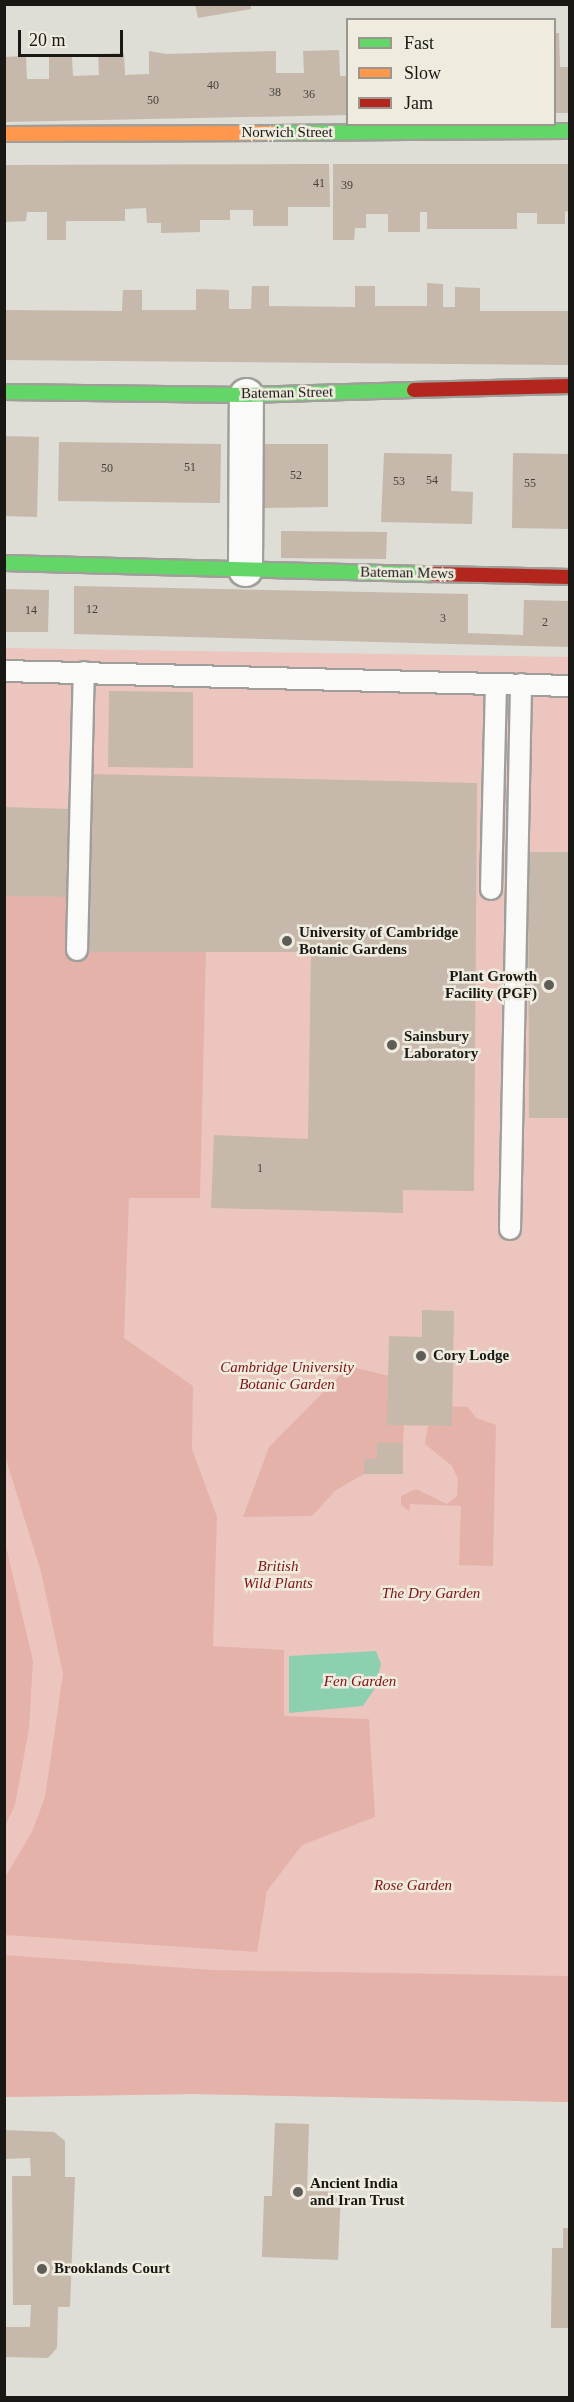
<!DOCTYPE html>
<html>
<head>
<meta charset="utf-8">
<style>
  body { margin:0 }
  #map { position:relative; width:574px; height:2402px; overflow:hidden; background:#deddd6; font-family:Georgia,serif }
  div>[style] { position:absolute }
  .green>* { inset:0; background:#ecc6be }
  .forest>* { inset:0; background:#e5b2aa }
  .water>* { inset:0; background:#8cd0b0 }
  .building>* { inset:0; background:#c6b8aa }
  .roads { filter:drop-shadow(2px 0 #9f9e9a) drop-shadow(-2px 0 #9f9e9a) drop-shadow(0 2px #9f9e9a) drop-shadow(0 -2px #9f9e9a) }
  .lane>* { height:20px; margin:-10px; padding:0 10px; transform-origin:10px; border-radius:10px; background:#fafaf9 }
  .street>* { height:33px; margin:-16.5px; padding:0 16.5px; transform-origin:16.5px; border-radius:16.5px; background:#fafaf9 }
  .fast>* { height:14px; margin:-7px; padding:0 7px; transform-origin:7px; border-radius:7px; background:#63d668 }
  .slow>* { height:14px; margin:-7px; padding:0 7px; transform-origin:7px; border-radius:7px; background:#ff974d }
  .jam>* { height:14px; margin:-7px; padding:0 7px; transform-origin:7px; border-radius:7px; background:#b3261e }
  .dots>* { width:16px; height:16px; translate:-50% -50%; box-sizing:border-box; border:3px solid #efecdf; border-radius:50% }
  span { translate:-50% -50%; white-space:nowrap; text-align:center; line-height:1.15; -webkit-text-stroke:5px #efecdf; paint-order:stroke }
  .number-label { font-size:12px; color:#44403a }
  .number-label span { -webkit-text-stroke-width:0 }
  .street-label { font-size:15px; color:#191814 }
  .poi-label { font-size:15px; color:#191814; font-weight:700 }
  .left { translate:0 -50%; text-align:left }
  .right { translate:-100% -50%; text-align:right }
  .park-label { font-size:15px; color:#7e1114; font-style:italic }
  .frame { position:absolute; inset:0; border:6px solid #191814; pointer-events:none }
  .legend { position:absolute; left:346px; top:18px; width:210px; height:108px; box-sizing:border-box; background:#efecdf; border:2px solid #99978e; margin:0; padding:8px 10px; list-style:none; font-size:18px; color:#191814 }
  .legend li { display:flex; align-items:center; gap:12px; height:30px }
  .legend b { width:30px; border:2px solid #99978e }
  .scale { position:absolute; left:18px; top:30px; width:105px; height:27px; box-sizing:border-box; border:3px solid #191814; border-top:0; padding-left:8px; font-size:18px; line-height:21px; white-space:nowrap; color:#191814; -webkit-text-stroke:4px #efecdf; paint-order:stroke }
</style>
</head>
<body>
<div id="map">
  <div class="green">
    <i style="clip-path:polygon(5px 648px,569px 657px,569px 2102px,193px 2094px,5px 2097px)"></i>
  </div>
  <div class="forest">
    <i style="clip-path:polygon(5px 896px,67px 897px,68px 942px,86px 952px,206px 952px,200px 1198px,129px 1198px,124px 1338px,193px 1386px,192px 1449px,217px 1517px,213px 1646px,284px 1650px,284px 1716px,369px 1719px,375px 1817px,302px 1845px,267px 1891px,257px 1952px,5px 1935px,5px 1877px,32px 1832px,45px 1797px,63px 1674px,41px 1572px,5px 1456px)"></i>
    <i style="clip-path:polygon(349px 1366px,389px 1376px,404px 1425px,403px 1443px,377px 1443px,377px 1459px,364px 1459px,364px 1474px,336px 1490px,312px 1516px,243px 1517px,269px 1447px)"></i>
    <i style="clip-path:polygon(452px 1406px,468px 1407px,476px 1418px,496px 1425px,493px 1566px,459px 1565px,461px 1506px,410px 1504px,409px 1511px,401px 1505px,401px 1496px,416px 1489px,447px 1504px,457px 1496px,458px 1479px,452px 1466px,425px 1444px,428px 1426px,452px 1426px)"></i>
    <i style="clip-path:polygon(5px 1542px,33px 1661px,29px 1729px,15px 1805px,5px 1826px)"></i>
    <i style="clip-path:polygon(5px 1955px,213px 1970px,569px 1976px,569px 2102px,193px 2094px,5px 2097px)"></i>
  </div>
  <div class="water">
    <i style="clip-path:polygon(376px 1651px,381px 1664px,375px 1688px,363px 1706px,289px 1713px,289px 1656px)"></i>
  </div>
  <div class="building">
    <i style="clip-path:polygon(195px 4px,251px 4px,251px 9px,198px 18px)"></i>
    <i style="clip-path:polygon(554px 33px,559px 33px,560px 67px,570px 67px,570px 113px,554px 113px)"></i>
    <i style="clip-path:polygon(339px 50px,340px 76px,348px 76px,348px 115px,4px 122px,4px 57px,26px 56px,27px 79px,49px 79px,49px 57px,72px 57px,73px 76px,99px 75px,98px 54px,124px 53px,125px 75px,149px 74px,149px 51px,166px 54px,276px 51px,276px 73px,304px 73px,303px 51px)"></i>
    <i style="clip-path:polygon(329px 164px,330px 207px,288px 207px,288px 226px,253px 226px,253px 210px,230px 210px,230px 220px,200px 220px,200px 232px,161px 233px,161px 223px,147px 223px,146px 208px,125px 209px,125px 221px,66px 221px,66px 240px,47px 240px,47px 212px,27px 212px,26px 221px,4px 222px,4px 165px)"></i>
    <i style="clip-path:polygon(333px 164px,570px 164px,570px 212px,565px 211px,565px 224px,537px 224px,537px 213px,517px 213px,517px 229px,427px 229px,427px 212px,420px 212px,420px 232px,388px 232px,388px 214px,366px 214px,366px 228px,355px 228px,354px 240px,333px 240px)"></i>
    <i style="clip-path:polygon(427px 283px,443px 284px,443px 307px,455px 307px,455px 287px,480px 288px,480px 311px,570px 311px,570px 365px,4px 360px,4px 310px,122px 311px,123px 290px,142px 290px,142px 310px,196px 310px,196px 289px,229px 290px,229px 309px,251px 309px,252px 286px,269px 286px,269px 306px,355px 307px,355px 286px,375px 286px,375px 306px,427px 306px)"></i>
    <i style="clip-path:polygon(4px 436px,39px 437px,37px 517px,4px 516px)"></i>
    <i style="clip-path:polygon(59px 442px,221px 444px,220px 503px,58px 501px)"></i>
    <i style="clip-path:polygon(264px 444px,328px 444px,328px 507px,264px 508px)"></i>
    <i style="clip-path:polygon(384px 453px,452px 454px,451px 491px,473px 492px,472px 524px,381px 522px)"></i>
    <i style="clip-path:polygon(513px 453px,570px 454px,570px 529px,512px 528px)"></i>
    <i style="clip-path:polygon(281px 531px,387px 532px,386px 559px,281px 558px)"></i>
    <i style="clip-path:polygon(74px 586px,468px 594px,468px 633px,523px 635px,524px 600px,570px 601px,570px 647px,74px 634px)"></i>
    <i style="clip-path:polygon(4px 589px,49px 590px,48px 632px,4px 632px)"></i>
    <i style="clip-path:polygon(109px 691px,193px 692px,193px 768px,108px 767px)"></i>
    <i style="clip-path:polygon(90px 774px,477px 783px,474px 1191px,403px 1190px,403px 1213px,211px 1208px,214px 1135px,308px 1139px,311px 952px,87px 952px)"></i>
    <i style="clip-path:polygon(4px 807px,69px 809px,67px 897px,4px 896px)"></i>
    <i style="clip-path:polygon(528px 852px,570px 852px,570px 1118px,529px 1118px)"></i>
    <i style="clip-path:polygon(422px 1310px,454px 1311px,452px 1426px,387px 1425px,389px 1336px,422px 1337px)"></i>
    <i style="clip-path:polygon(377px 1443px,403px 1443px,403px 1474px,364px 1474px,364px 1459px,377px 1459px)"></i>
    <i style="clip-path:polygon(275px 2123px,309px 2124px,307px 2191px,341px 2192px,338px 2260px,262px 2257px,264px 2196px,272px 2196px)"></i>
    <i style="clip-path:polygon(4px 2130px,54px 2132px,65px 2141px,65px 2177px,75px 2177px,70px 2307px,58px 2307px,57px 2348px,48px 2358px,4px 2357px,4px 2327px,30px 2327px,31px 2305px,13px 2305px,12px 2176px,31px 2176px,30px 2158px,4px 2159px)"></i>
    <i style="clip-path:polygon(563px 2228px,570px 2228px,570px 2328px,551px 2328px,552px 2248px,563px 2248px)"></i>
  </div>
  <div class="roads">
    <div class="lane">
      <i style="left:4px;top:671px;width:566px;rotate:1.52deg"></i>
      <i style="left:491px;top:889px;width:205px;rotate:-88.6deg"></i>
      <i style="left:77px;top:950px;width:278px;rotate:-88.6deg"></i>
      <i style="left:510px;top:1229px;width:545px;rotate:-88.84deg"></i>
    </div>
    <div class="street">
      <i style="left:245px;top:569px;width:174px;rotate:-89.7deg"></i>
    </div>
    <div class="fast">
      <i style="left:272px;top:133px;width:298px;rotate:-0.4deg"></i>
      <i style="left:4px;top:392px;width:242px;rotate:0.7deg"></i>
      <i style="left:246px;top:395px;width:168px;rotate:-1.7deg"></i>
      <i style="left:4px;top:563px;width:428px;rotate:1.5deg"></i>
    </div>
    <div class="slow">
      <i style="left:4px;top:134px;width:268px;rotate:-0.2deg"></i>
    </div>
    <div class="jam">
      <i style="left:414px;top:390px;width:156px;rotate:-1.5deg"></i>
      <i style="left:432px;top:574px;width:138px;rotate:1.2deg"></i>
    </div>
  </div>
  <div class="dots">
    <i style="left:287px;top:941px;background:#5e5d58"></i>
    <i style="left:549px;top:985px;background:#5e5d58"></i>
    <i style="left:392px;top:1045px;background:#5e5d58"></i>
    <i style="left:421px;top:1356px;background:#5e5d58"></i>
    <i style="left:298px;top:2192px;background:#5e5d58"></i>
    <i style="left:42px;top:2269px;background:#5e5d58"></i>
  </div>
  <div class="number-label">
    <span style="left:213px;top:86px">40</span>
    <span style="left:275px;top:93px">38</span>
    <span style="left:309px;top:95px">36</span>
    <span style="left:153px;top:101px">50</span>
    <span style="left:319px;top:184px">41</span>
    <span style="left:347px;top:186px">39</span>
    <span style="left:190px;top:468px">51</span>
    <span style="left:107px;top:469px">50</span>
    <span style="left:296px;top:476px">52</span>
    <span style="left:432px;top:481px">54</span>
    <span style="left:399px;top:482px">53</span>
    <span style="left:530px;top:484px">55</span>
    <span style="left:92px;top:610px">12</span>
    <span style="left:31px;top:611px">14</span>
    <span style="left:443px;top:619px">3</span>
    <span style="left:545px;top:623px">2</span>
    <span style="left:260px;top:1169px">1</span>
  </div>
  <div class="street-label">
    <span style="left:287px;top:133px">Norwich Street</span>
    <span style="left:287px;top:393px;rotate:-1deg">Bateman Street</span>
    <span style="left:407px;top:573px;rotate:1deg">Bateman Mews</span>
  </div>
  <div class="poi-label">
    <span class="left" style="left:299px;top:941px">University of Cambridge<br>Botanic Gardens</span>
    <span class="right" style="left:537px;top:985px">Plant Growth<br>Facility (PGF)</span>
    <span class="left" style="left:404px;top:1045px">Sainsbury<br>Laboratory</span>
    <span class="left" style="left:433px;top:1356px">Cory Lodge</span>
    <span class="left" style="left:310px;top:2192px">Ancient India<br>and Iran Trust</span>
    <span class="left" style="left:54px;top:2269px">Brooklands Court</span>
  </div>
  <div class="park-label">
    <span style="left:287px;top:1376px">Cambridge University<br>Botanic Garden</span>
    <span style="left:278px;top:1575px">British<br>Wild Plants</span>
    <span style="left:431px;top:1594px">The Dry Garden</span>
    <span style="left:360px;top:1682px">Fen Garden</span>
    <span style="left:413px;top:1886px">Rose Garden</span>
  </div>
  <div class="frame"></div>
  <ul class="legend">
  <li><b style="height:8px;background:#63d668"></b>Fast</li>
  <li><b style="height:8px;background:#ff974d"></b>Slow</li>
  <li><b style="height:8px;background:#b3261e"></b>Jam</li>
  </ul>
  <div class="scale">20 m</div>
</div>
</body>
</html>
